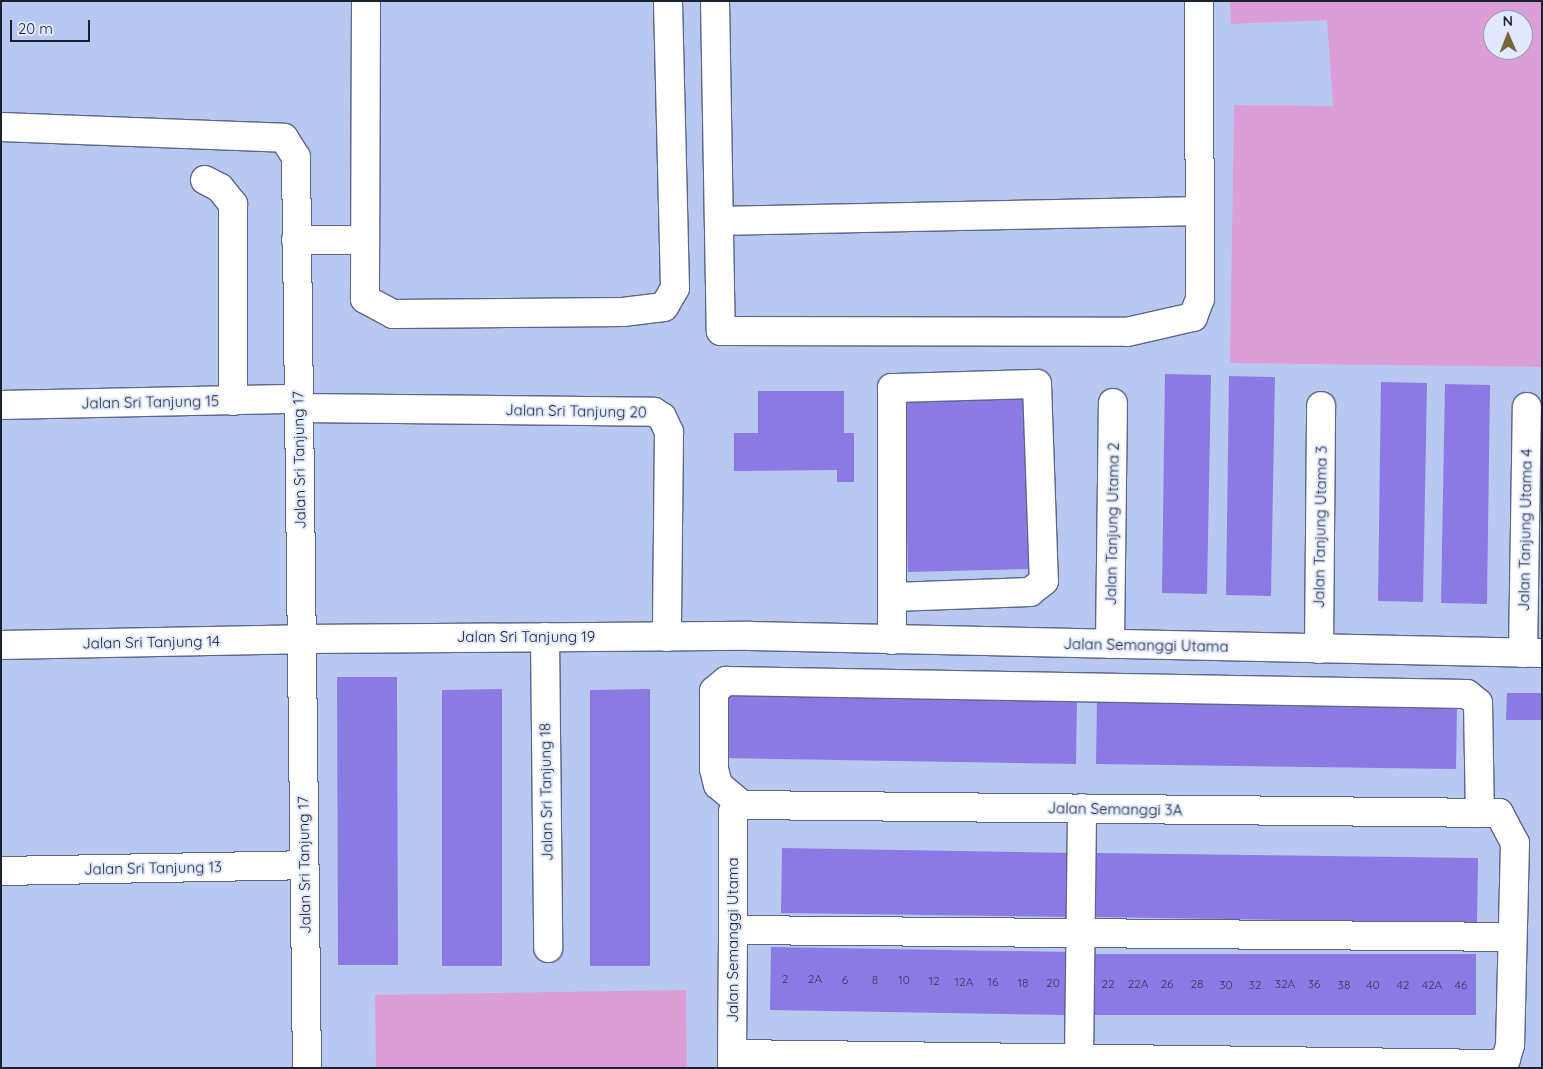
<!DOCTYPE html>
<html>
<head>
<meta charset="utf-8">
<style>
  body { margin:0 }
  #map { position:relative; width:1543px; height:1069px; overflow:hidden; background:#b9c8f0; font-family:Quicksand,sans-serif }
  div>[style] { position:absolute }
  .green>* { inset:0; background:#db9ed7 }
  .building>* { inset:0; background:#8c7ae4 }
  .roads { filter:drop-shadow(1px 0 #5a678b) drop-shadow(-1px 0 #5a678b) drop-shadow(0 1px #5a678b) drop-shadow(0 -1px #5a678b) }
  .minor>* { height:28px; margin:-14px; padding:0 14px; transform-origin:14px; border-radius:14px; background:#fff }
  span { translate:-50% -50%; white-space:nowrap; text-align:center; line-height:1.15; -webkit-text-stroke:4px #e1e9fe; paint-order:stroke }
  .number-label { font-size:12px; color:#39385e }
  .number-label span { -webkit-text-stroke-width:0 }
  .street-label { font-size:15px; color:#1d2231 }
  .frame { position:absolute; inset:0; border:2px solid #1d2231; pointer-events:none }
  .north { position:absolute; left:1483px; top:10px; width:50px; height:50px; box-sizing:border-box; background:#e1e9fe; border:1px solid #9399ac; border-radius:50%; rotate:359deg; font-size:14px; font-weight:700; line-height:20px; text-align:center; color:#1d2231 }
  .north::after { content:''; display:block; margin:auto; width:18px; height:22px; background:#786634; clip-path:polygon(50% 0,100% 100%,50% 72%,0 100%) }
  .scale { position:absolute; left:10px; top:20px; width:80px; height:22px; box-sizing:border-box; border:2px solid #1d2231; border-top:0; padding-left:6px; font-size:15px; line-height:18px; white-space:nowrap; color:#1d2231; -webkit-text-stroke:4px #e1e9fe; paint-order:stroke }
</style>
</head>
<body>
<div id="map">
  <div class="green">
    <i style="clip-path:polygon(evenodd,1230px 1px,1542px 1px,1542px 367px,1230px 363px,1234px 105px,1333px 106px,1327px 20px,1231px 24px,1230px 1px,1493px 20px,1523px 20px,1523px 50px,1493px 50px,1493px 20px)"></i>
    <i style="clip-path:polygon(686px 990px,687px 1068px,376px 1068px,375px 995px)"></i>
  </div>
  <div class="building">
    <i style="clip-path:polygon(1165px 374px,1211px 375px,1207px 594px,1162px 593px)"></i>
    <i style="clip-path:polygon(1229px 376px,1275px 377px,1271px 596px,1226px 595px)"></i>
    <i style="clip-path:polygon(1381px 382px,1427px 383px,1423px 602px,1378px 601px)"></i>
    <i style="clip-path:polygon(1445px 384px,1490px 385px,1487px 604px,1441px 603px)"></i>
    <i style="clip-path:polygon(758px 391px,844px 391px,844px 433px,854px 433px,854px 482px,837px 482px,837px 470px,734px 471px,734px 433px,758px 433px)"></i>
    <i style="clip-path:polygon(1024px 396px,1029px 569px,908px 572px,904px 399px)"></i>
    <i style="clip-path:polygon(337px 677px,397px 677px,398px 965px,338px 965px)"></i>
    <i style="clip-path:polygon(502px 689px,502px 966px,442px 966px,442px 690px)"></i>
    <i style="clip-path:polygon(650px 689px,650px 966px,590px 966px,590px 690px)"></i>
    <i style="clip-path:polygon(1507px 693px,1542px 693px,1542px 720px,1506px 720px)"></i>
    <i style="clip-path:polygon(724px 694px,1077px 699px,1076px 764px,723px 758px)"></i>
    <i style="clip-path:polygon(1097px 699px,1457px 705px,1456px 769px,1096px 764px)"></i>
    <i style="clip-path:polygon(782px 848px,1075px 853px,1074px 917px,781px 913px)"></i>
    <i style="clip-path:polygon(1095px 853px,1478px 858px,1477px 923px,1094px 917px)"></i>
    <i style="clip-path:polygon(771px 947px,1068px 952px,1067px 1015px,770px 1010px)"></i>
    <i style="clip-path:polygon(1094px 954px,1476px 954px,1476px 1015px,1093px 1015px)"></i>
  </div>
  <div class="roads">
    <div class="minor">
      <i style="left:366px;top:1px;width:298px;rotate:90.2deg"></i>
      <i style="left:365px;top:299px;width:32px;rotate:28deg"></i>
      <i style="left:393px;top:314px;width:230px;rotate:-0.5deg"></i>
      <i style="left:623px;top:312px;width:41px;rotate:-7deg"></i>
      <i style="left:664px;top:307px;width:22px;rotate:-60deg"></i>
      <i style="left:675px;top:288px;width:287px;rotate:-91.4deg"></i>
      <i style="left:715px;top:1px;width:330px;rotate:89deg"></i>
      <i style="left:721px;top:331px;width:406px;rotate:0.1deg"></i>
      <i style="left:1127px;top:332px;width:68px;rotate:-12.8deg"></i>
      <i style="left:1193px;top:317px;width:19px;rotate:-69deg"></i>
      <i style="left:1200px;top:299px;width:298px;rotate:-90.2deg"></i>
      <i style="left:1px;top:127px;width:283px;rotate:2.2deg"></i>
      <i style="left:284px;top:138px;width:22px;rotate:58deg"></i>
      <i style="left:296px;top:157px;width:911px;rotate:89.31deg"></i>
      <i style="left:205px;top:180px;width:17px;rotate:28deg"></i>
      <i style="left:220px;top:188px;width:21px;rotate:51deg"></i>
      <i style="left:233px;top:204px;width:197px;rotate:90deg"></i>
      <i style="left:719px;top:221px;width:481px;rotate:-1.2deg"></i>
      <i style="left:296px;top:240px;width:69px"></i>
      <i style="left:1px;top:405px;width:297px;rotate:-1.2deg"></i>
      <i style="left:298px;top:408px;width:356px;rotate:0.6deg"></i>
      <i style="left:654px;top:412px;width:9px;rotate:32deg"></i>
      <i style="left:662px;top:417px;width:17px;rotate:65deg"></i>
      <i style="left:669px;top:432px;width:205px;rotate:90.6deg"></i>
      <i style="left:545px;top:637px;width:311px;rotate:89.4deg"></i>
      <i style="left:892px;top:640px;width:252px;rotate:-90deg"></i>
      <i style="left:892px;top:388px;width:145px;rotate:-1.6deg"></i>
      <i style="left:1037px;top:384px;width:197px;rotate:88deg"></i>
      <i style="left:1044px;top:581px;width:18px;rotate:142deg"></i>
      <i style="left:1030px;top:592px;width:136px;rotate:177.9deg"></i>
      <i style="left:1110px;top:644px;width:241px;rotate:-89.3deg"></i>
      <i style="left:1px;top:645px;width:300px;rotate:-1.1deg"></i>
      <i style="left:301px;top:639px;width:449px;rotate:-0.4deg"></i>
      <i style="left:750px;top:636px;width:792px;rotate:1.23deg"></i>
      <i style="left:1319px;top:649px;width:243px;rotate:-89.5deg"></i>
      <i style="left:1523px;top:653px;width:246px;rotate:-89.1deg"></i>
      <i style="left:742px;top:805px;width:31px;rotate:-140deg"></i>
      <i style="left:718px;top:785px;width:16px;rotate:-104deg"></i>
      <i style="left:714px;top:769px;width:78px;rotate:-90deg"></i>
      <i style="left:714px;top:691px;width:16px;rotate:-40deg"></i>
      <i style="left:726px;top:681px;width:741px;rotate:1.01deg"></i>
      <i style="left:1467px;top:694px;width:14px;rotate:39deg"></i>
      <i style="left:1478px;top:703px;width:110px;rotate:89deg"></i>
      <i style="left:1px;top:871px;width:303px;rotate:-1.1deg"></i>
      <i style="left:733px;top:930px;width:779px;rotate:0.51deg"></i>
      <i style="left:1079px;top:1059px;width:251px;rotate:-89.3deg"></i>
      <i style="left:732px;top:1068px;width:14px;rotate:-90deg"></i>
      <i style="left:732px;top:1054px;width:124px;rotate:-89.5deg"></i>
      <i style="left:733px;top:930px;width:118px;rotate:-90deg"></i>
      <i style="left:733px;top:812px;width:11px;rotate:-38deg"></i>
      <i style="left:742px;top:805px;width:757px;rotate:0.61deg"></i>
      <i style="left:1499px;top:813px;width:34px;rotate:62deg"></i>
      <i style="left:1515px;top:843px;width:202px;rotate:91.4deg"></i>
      <i style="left:1510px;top:1045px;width:15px;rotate:106deg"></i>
      <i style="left:1506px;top:1059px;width:11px;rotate:153deg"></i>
      <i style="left:1496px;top:1064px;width:764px;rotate:-179.25deg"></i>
    </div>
  </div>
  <div class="number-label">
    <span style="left:785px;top:979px">2</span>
    <span style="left:815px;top:979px">2A</span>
    <span style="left:845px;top:980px">6</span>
    <span style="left:875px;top:980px">8</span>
    <span style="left:904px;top:980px">10</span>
    <span style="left:934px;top:981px">12</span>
    <span style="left:964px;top:982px">12A</span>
    <span style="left:993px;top:982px">16</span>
    <span style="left:1023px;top:983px">18</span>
    <span style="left:1053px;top:983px">20</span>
    <span style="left:1108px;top:984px">22</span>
    <span style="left:1138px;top:984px">22A</span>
    <span style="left:1167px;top:984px">26</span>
    <span style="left:1197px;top:984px">28</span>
    <span style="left:1285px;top:984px">32A</span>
    <span style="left:1314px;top:984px">36</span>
    <span style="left:1226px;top:985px">30</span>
    <span style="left:1255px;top:985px">32</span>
    <span style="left:1344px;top:985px">38</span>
    <span style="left:1373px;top:985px">40</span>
    <span style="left:1403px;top:985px">42</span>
    <span style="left:1432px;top:985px">42A</span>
    <span style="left:1461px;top:985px">46</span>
  </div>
  <div class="street-label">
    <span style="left:150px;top:402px;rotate:-1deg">Jalan Sri Tanjung 15</span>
    <span style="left:576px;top:411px;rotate:1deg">Jalan Sri Tanjung 20</span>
    <span style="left:299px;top:460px;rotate:-91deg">Jalan Sri Tanjung 17</span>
    <span style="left:1112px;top:524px;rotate:-89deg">Jalan Tanjung Utama 2</span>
    <span style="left:1320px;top:527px;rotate:-89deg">Jalan Tanjung Utama 3</span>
    <span style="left:1525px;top:530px;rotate:-89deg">Jalan Tanjung Utama 4</span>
    <span style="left:526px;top:637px">Jalan Sri Tanjung 19</span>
    <span style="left:151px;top:642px;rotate:-1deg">Jalan Sri Tanjung 14</span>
    <span style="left:1146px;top:645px;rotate:1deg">Jalan Semanggi Utama</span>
    <span style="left:546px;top:792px;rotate:-91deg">Jalan Sri Tanjung 18</span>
    <span style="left:1115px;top:809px;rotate:1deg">Jalan Semanggi 3A</span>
    <span style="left:304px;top:865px;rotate:-91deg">Jalan Sri Tanjung 17</span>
    <span style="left:153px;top:868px;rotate:-1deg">Jalan Sri Tanjung 13</span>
    <span style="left:733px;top:940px;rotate:-90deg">Jalan Semanggi Utama</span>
  </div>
  <div class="frame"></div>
  <div class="north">N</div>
  <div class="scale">20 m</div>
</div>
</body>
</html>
